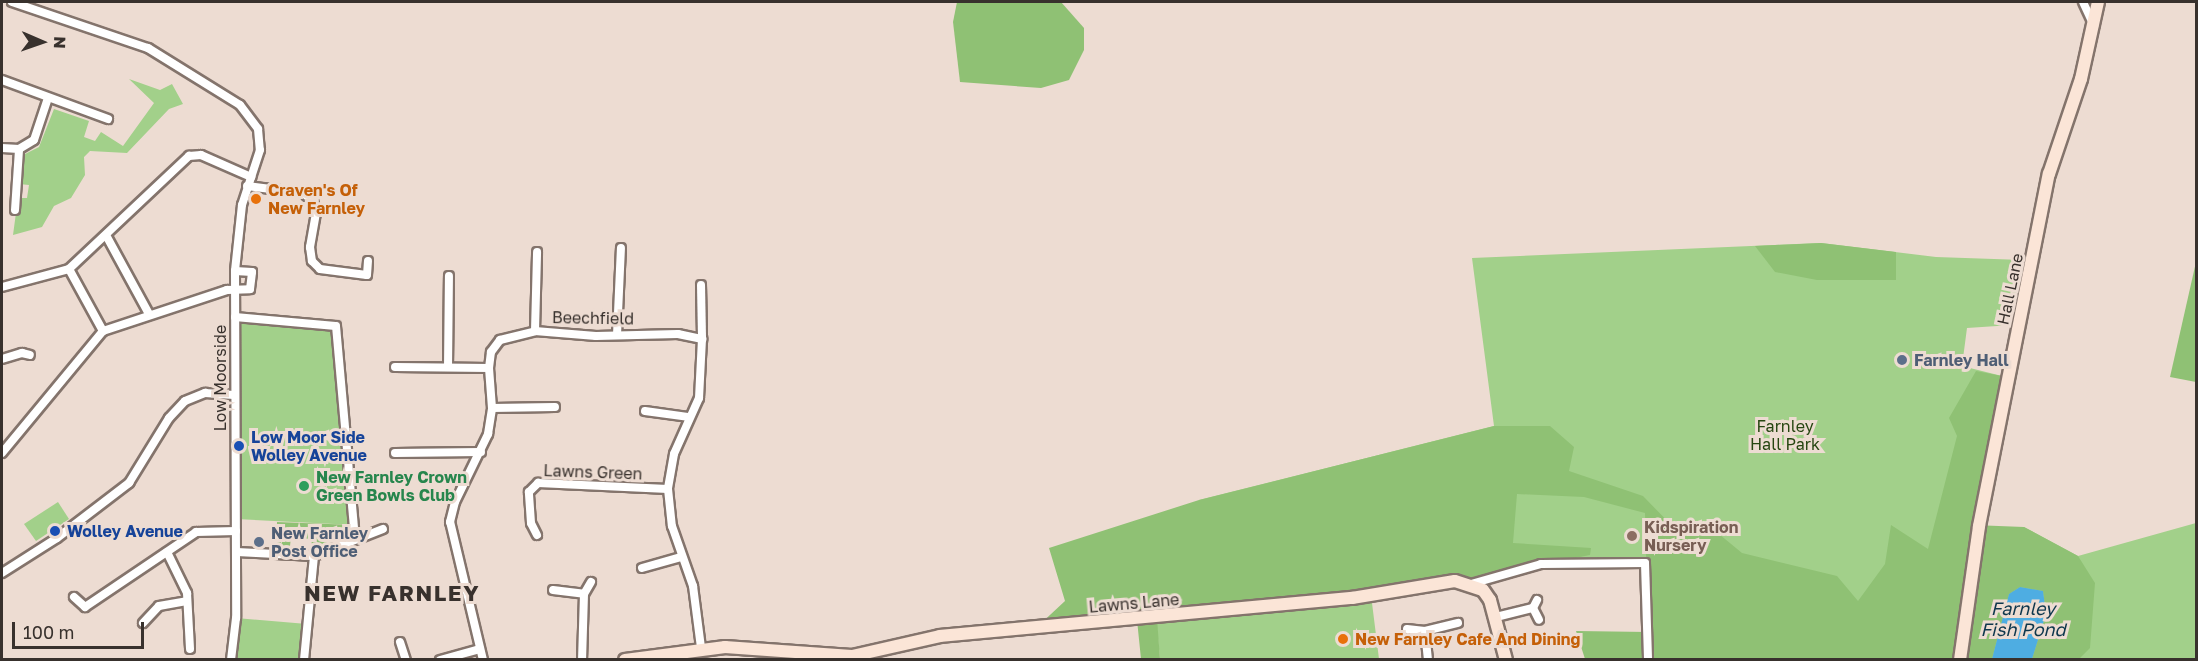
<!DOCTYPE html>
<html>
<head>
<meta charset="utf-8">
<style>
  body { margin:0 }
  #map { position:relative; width:2198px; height:661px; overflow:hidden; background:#eddcd2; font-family:"Golos Text",sans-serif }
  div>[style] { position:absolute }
  .green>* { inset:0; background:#a2d08a }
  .forest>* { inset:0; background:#8fc174 }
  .water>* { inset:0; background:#4eade2 }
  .roads { filter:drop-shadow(2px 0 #84746c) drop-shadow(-2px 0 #84746c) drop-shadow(0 2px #84746c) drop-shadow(0 -2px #84746c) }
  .street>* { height:8px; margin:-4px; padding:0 4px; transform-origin:4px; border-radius:4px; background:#fff }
  .secondary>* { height:12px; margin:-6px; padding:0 6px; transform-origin:6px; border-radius:6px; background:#fbe5d7 }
  .dots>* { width:16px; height:16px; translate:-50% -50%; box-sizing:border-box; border:3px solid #eddcd2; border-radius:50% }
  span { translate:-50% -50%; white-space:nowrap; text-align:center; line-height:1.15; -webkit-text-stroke:6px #eddcd2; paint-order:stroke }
  .food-label { font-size:16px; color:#c56008; font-weight:700 }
  .left { translate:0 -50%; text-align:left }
  .street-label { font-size:16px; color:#38312d }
  .service-label { font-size:16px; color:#4e5e75; font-weight:700 }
  .park-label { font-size:16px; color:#264611 }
  .transit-label { font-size:16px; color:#164399; font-weight:700 }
  .leisure-label { font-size:16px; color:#27864d; font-weight:700 }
  .education-label { font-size:16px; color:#785e54; font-weight:700 }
  .water-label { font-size:18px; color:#0e374d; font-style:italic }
  .district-label { font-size:22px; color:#38312d; font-weight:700; letter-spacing:1.5px }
  .frame { position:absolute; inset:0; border:3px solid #38312d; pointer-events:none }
  .north { position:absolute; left:12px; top:12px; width:60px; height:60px; -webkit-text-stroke:4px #eddcd2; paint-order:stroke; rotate:92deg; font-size:16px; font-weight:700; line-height:24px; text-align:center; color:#38312d }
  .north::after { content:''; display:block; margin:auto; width:21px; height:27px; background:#38312d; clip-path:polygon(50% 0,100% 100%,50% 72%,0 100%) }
  .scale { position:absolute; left:12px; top:622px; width:132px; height:27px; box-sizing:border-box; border:3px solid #38312d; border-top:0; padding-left:8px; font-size:18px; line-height:21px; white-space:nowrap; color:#38312d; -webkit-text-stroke:4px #eddcd2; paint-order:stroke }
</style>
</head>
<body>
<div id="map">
  <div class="green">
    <i style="clip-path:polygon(129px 79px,160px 90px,172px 84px,183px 104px,169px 109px,127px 153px,90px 151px,84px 157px,85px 175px,71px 198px,54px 206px,42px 227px,13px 235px,18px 198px,27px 198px,29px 185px,19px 184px,23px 155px,39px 147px,54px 109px,89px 121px,84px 137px,95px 141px,101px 132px,123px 146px,154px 103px)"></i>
    <i style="clip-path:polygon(1821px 243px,1936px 257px,2023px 260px,2012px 325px,1967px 328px,1962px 366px,2002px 376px,1972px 525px,1958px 659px,1645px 563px,1575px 563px,1199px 500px,1494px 426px,1472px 258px)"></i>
    <i style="clip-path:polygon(235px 317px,336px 326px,354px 525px,236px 519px)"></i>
    <i style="clip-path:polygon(58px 502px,69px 519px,36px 541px,24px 524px)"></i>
    <i style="clip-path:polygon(2196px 523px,2196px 659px,1970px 660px,2024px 527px,2078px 556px)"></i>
    <i style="clip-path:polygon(1371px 595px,1379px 659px,1160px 659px,1156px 618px)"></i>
    <i style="clip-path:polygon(236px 618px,307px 624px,304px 659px,231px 660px)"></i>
  </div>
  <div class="forest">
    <i style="clip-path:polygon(957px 2px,1061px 2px,1084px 28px,1084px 50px,1069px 80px,1041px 88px,960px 82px,953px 22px)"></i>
    <i style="clip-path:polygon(1821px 243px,1896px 252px,1896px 280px,1817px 280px,1775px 272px,1755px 246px)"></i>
    <i style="clip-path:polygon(2196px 262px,2196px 382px,2170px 377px)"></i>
    <i style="clip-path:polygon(1976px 371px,2002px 376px,1973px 525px,2024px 527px,2078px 556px,2095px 583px,2090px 648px,2079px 659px,2032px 659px,2046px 614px,2043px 591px,2020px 587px,2009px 594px,1992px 659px,1585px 659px,1576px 631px,1648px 632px,1645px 513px,1584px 497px,1517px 494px,1513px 543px,1591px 548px,1590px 555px,1575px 558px,1575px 563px,1541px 564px,1488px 578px,1157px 618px,1160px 659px,1141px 659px,1137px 620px,1036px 628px,1065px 601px,1049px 548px,1199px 500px,1494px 426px,1550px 426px,1574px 447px,1569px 471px,1643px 496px,1679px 533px,1708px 525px,1742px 553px,1837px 576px,1858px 601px,1885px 564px,1891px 525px,1928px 549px,1957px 436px,1949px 418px)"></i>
    <i style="clip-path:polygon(277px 522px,354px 525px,355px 537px,314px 556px,311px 539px,291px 537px,289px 555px,276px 555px)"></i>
  </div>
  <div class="water">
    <i style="clip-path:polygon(2020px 587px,2043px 591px,2046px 614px,2032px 659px,1992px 659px,2009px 594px)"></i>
  </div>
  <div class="roads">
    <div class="street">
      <i style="left:12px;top:2px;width:144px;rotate:18.7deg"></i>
      <i style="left:148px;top:48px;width:108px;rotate:31.8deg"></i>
      <i style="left:240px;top:105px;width:30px;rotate:53deg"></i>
      <i style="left:258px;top:129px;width:21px;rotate:85deg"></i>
      <i style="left:260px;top:150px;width:58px;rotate:108.1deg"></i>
      <i style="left:242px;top:205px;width:66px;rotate:96.1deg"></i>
      <i style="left:235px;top:271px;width:347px;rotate:89.8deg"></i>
      <i style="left:236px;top:618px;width:42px;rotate:96.8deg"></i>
      <i style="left:2083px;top:2px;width:26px;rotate:65deg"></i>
      <i style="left:2px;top:80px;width:113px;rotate:20.2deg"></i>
      <i style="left:2px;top:148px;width:17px;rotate:3deg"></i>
      <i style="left:19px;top:149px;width:17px;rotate:-31deg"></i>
      <i style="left:34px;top:140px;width:44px;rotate:-71.6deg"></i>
      <i style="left:247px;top:186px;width:56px;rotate:7.1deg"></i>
      <i style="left:303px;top:193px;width:13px;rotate:39deg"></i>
      <i style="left:313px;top:201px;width:12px;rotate:76deg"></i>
      <i style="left:316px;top:213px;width:35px;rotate:100deg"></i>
      <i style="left:310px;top:247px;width:14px;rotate:82deg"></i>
      <i style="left:312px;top:261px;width:11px;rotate:45deg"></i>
      <i style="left:320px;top:269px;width:47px;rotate:7.3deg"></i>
      <i style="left:367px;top:275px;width:14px;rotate:-86deg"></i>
      <i style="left:15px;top:210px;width:61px;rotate:-86.2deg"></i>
      <i style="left:107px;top:237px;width:88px;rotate:61.4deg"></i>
      <i style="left:69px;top:269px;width:71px;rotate:61.3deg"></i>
      <i style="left:701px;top:285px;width:54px;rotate:88.9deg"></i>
      <i style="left:2px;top:287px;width:69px;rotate:-15deg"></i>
      <i style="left:69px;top:269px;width:165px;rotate:-43.3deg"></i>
      <i style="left:189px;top:156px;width:12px;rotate:-5deg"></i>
      <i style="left:201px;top:155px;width:55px;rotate:23.7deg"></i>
      <i style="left:235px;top:317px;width:101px;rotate:5.1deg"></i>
      <i style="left:336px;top:326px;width:212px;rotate:84.9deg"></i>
      <i style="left:535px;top:331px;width:79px;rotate:-88.5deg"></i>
      <i style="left:617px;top:335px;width:87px;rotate:-87.4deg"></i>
      <i style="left:2px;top:359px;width:21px;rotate:-17deg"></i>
      <i style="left:22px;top:353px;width:8px;rotate:14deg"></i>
      <i style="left:395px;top:367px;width:94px;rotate:0.6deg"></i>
      <i style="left:448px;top:367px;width:91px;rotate:-89.4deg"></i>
      <i style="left:492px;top:408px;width:63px;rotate:-0.9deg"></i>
      <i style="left:645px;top:411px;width:43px;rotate:7.9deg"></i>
      <i style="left:2px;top:453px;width:158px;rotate:-50.4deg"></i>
      <i style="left:103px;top:331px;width:131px;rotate:-18.3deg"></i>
      <i style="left:227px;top:290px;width:23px;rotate:-2deg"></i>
      <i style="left:250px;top:289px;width:17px;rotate:-83deg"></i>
      <i style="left:252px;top:272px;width:17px;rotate:-177deg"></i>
      <i style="left:395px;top:453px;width:86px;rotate:-0.7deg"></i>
      <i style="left:537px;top:535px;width:13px;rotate:-117deg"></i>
      <i style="left:531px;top:523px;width:31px;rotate:-94deg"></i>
      <i style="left:529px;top:492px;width:13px;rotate:-45deg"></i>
      <i style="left:538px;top:483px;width:130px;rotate:2.6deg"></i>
      <i style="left:167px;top:552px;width:46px;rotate:64deg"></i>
      <i style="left:187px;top:593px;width:56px;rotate:86.9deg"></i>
      <i style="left:237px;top:552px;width:77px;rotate:3deg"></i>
      <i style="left:642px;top:568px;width:41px;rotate:-15.8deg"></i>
      <i style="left:2px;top:573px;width:65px;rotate:-32.5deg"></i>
      <i style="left:57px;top:538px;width:91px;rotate:-37.4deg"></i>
      <i style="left:129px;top:483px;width:76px;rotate:-58.4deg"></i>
      <i style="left:169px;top:418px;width:23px;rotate:-47deg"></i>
      <i style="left:185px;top:401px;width:22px;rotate:-22deg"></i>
      <i style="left:205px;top:393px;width:29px;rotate:4deg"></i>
      <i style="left:1471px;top:584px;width:73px;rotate:-15.9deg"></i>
      <i style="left:1541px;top:564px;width:104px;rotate:-0.6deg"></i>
      <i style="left:1645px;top:563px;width:97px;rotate:88.2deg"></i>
      <i style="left:553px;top:590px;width:31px;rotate:7deg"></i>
      <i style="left:584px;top:594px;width:66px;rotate:91.7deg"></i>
      <i style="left:584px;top:594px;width:14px;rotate:-60deg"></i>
      <i style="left:74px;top:597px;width:15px;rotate:42deg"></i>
      <i style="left:85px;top:607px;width:134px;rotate:-34deg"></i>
      <i style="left:196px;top:532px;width:40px;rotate:-1.4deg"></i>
      <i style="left:1533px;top:608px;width:13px;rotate:63deg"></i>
      <i style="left:1496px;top:617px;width:38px;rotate:-14deg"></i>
      <i style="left:1533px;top:608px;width:9px;rotate:-63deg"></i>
      <i style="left:143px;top:623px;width:23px;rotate:-47deg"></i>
      <i style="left:159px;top:606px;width:28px;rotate:-10deg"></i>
      <i style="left:1407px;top:629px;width:18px;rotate:6deg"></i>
      <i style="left:400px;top:642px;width:19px;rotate:72deg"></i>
      <i style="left:304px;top:660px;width:104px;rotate:-84.5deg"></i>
      <i style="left:314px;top:556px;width:74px;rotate:-21.4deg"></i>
      <i style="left:440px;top:660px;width:41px;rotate:-15.4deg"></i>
      <i style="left:483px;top:660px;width:142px;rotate:-103.4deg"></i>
      <i style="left:450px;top:522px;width:21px;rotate:-76deg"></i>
      <i style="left:455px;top:502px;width:76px;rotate:-64.1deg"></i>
      <i style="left:488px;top:434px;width:26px;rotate:-81deg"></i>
      <i style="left:492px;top:408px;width:40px;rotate:-94.3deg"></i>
      <i style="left:489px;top:368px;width:16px;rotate:-83deg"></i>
      <i style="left:491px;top:352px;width:15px;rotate:-53deg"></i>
      <i style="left:500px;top:340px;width:36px;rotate:-14deg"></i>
      <i style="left:535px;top:331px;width:61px;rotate:4.7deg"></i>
      <i style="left:596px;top:336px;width:82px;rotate:-1.4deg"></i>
      <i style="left:678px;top:334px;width:25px;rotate:12deg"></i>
      <i style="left:702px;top:339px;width:59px;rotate:92.9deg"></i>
      <i style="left:699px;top:398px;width:61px;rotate:114.1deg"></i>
      <i style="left:674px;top:454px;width:36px;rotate:100deg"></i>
      <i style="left:668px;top:489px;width:37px;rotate:84deg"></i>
      <i style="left:672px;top:526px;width:64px;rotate:70.7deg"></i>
      <i style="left:693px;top:586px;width:63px;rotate:82.6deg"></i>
      <i style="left:1428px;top:660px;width:29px;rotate:-96deg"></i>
      <i style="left:1425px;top:631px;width:34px;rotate:-14deg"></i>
    </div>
    <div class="secondary">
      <i style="left:625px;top:660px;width:101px;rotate:-7.4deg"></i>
      <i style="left:725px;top:647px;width:127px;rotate:4.1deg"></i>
      <i style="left:852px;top:656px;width:90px;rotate:-12.8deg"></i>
      <i style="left:940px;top:636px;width:414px;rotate:-5.3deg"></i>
      <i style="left:1352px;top:598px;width:104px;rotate:-9.4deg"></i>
      <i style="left:1455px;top:581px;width:29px;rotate:18deg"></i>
      <i style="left:1483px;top:590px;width:12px;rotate:55deg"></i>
      <i style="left:1490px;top:600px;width:62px;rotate:75.1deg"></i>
      <i style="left:1960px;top:660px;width:135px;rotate:-81.9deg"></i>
      <i style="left:1979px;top:526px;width:359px;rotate:-78.8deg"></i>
      <i style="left:2049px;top:174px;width:100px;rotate:-71.4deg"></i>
      <i style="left:2081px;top:79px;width:79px;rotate:-77.6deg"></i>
    </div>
  </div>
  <div class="dots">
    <i style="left:256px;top:199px;background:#e8710a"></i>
    <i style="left:1902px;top:360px;background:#5c6f8a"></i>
    <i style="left:239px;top:446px;background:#1a4fb4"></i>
    <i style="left:304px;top:486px;background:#2e9e5b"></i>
    <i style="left:55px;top:531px;background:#1a4fb4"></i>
    <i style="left:1632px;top:536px;background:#8d6e63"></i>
    <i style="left:259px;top:542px;background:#5c6f8a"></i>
    <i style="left:1343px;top:639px;background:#e8710a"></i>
  </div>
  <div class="food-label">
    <span class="left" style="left:268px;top:199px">Craven's Of<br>New Farnley</span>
    <span class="left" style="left:1355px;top:639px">New Farnley Cafe And Dining</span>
  </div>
  <div class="street-label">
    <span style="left:2010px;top:289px;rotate:-78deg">Hall Lane</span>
    <span style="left:593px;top:318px;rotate:1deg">Beechfield</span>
    <span style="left:220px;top:378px;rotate:-90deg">Low Moorside</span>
    <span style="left:593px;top:472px;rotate:2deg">Lawns Green</span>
    <span style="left:1134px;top:603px;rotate:-5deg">Lawns Lane</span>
  </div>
  <div class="service-label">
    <span class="left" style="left:1914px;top:360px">Farnley Hall</span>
    <span class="left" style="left:271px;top:542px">New Farnley<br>Post Office</span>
  </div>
  <div class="park-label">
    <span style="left:1785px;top:435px">Farnley<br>Hall Park</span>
  </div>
  <div class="transit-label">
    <span class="left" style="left:251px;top:446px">Low Moor Side<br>Wolley Avenue</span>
    <span class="left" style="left:67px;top:531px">Wolley Avenue</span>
  </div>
  <div class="leisure-label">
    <span class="left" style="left:316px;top:486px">New Farnley Crown<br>Green Bowls Club</span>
  </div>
  <div class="education-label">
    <span class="left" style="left:1644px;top:536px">Kidspiration<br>Nursery</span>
  </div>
  <div class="water-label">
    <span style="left:2023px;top:619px">Farnley<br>Fish Pond</span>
  </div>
  <div class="district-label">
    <span style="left:392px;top:593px">NEW FARNLEY</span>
  </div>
  <div class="frame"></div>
  <div class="north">N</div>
  <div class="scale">100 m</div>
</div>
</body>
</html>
